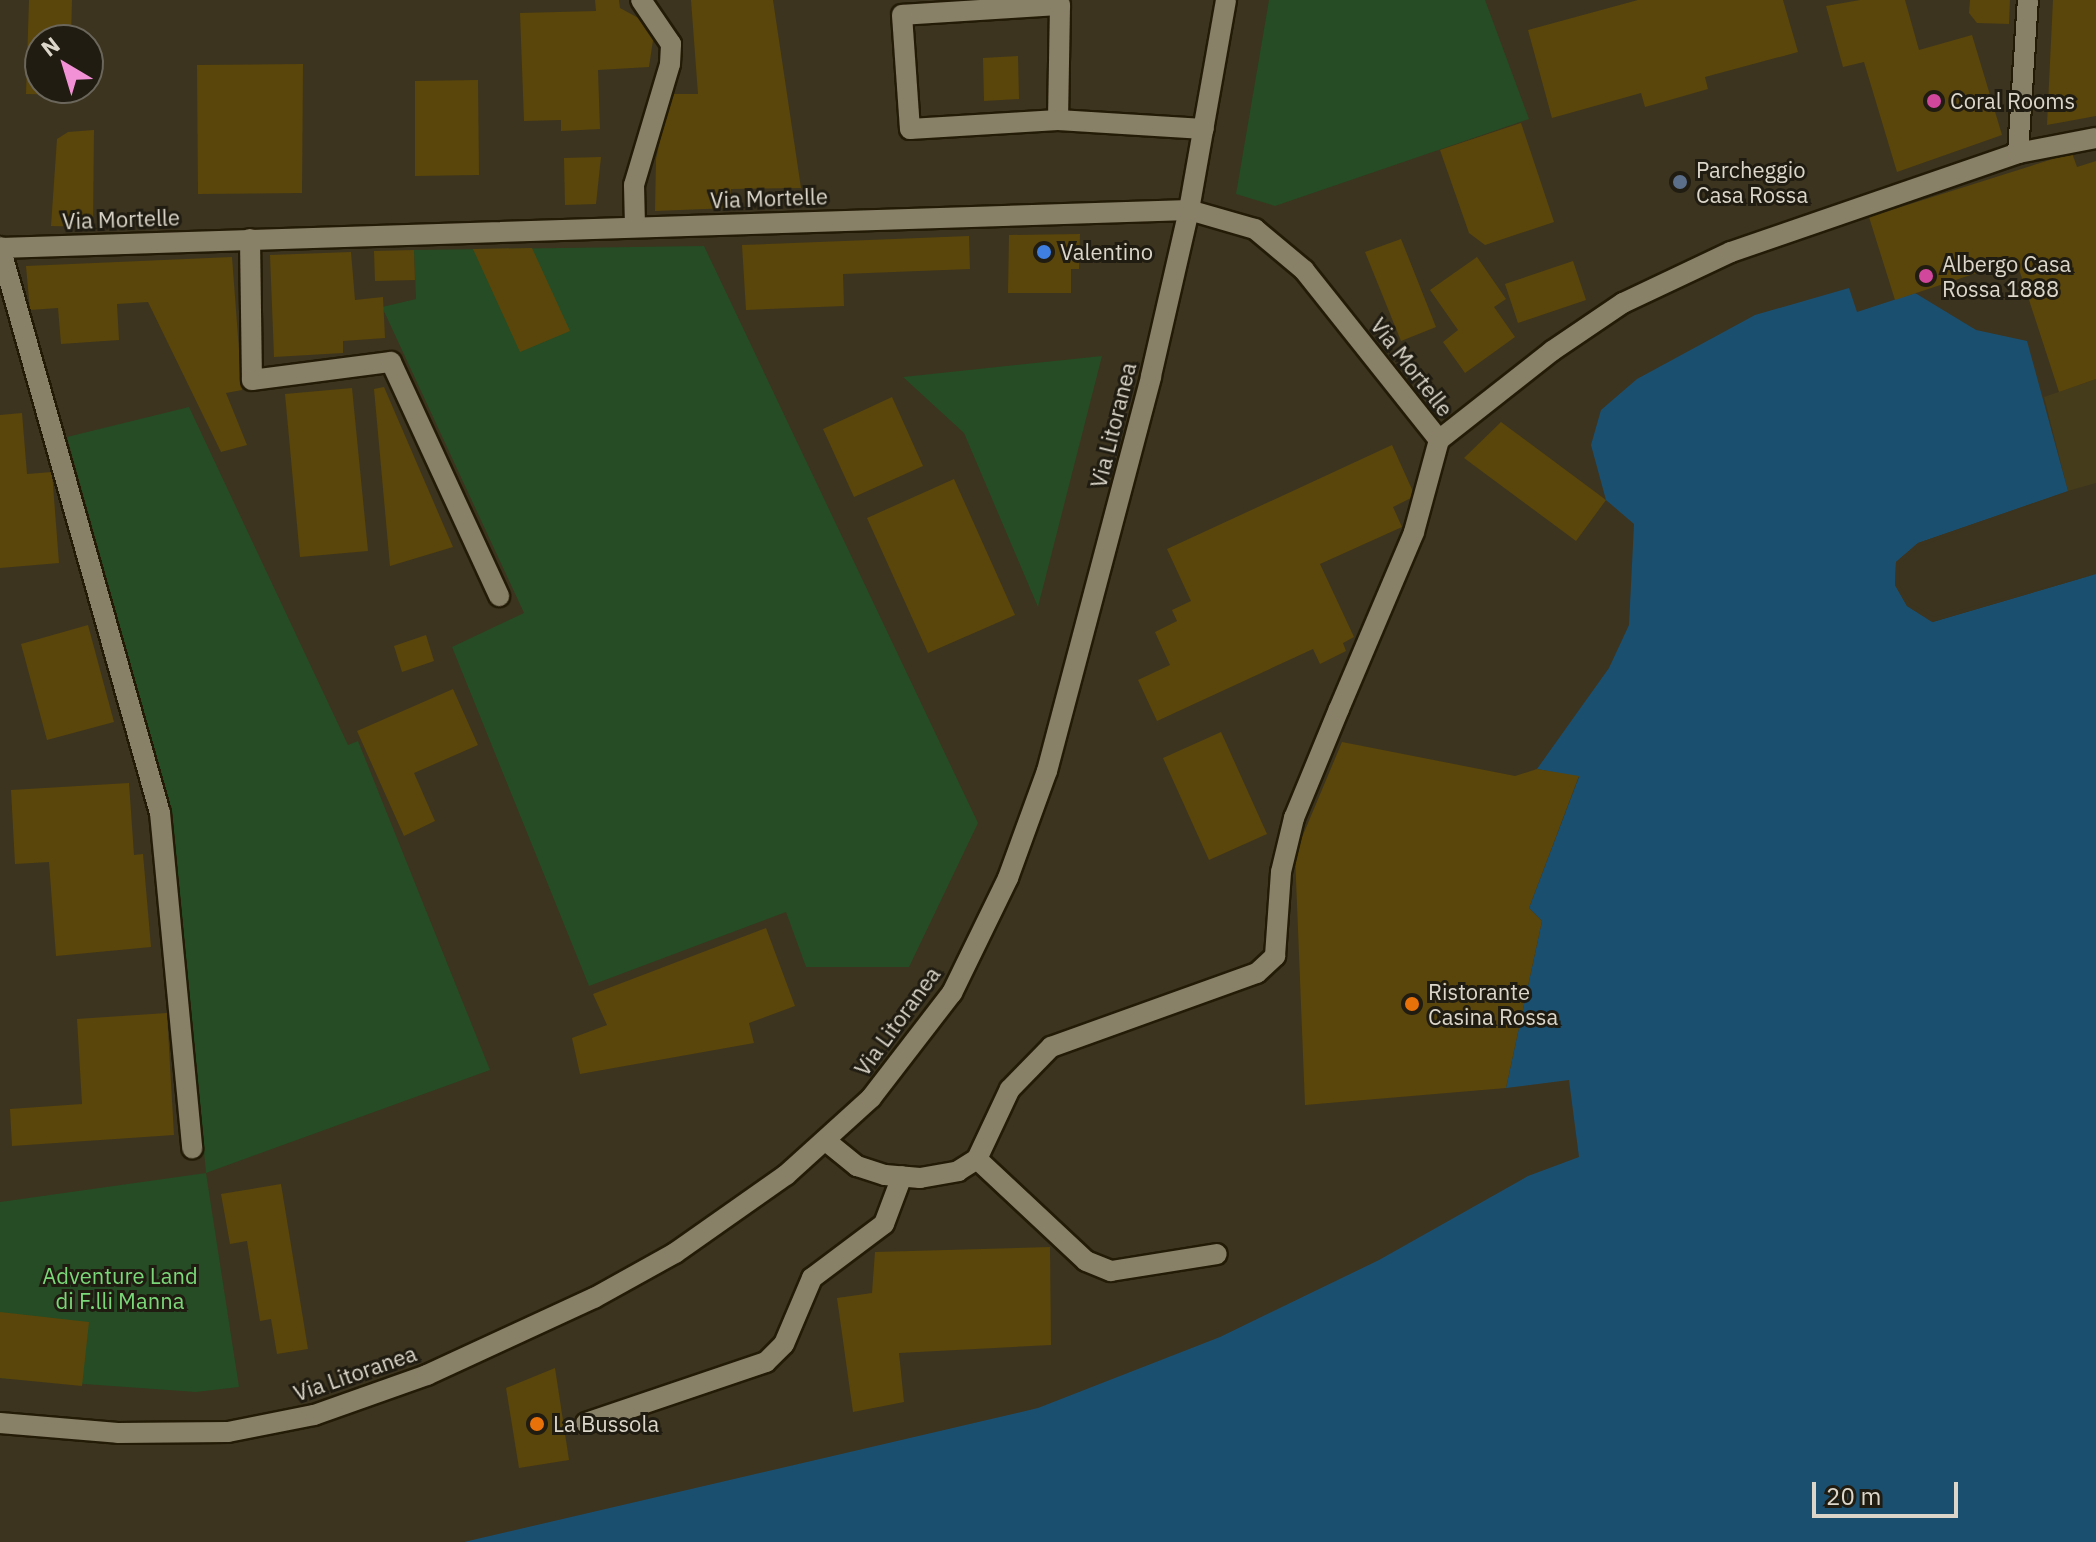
<!DOCTYPE html>
<html>
<head>
<meta charset="utf-8">
<style>
  body { margin:0 }
  #map { position:relative; width:2096px; height:1542px; overflow:hidden; background:#3c341e; font-family:"IBM Plex Sans",sans-serif }
  div>[style] { position:absolute }
  .green>* { inset:0; background:#254c24 }
  .sand>* { inset:0; background:#453c1c }
  .water>* { inset:0; background:#1b4f70 }
  .pier>* { inset:0; background:#3c341e }
  .building>* { inset:0; background:#5a460b }
  .roads { filter:drop-shadow(2px 0 #231b06) drop-shadow(-2px 0 #231b06) drop-shadow(0 2px #231b06) drop-shadow(0 -2px #231b06) }
  .service>* { height:20px; margin:-10px; padding:0 10px; transform-origin:10px; border-radius:10px; background:#898068 }
  .minor>* { height:20px; margin:-10px; padding:0 10px; transform-origin:10px; border-radius:10px; background:#898068 }
  .tertiary>* { height:20px; margin:-10px; padding:0 10px; transform-origin:10px; border-radius:10px; background:#898068 }
  .dots>* { width:22px; height:22px; translate:-50% -50%; box-sizing:border-box; border:4px solid #201c12; border-radius:50% }
  span { translate:-50% -50%; white-space:nowrap; text-align:center; line-height:1.15; -webkit-text-stroke:6px #201c12; paint-order:stroke }
  .poi-label { font-size:22px; color:#dbd6c9 }
  .left { translate:0 -50%; text-align:left }
  .street-label { font-size:22px; color:#dbd6c9 }
  .park-label { font-size:22px; color:#7bd878 }
  .north { position:absolute; left:24px; top:24px; width:80px; height:80px; box-sizing:border-box; background:#201c12; border:2px solid #6b665b; border-radius:50%; rotate:322deg; font-size:22px; font-weight:700; line-height:32px; text-align:center; color:#dbd6c9 }
  .north::after { content:''; display:block; margin:auto; width:28px; height:36px; background:#f291d6; clip-path:polygon(50% 0,100% 100%,50% 72%,0 100%) }
  .scale { position:absolute; left:1812px; top:1482px; width:146px; height:36px; box-sizing:border-box; border:4px solid #dbd6c9; border-top:0; padding-left:10px; font-size:24px; line-height:28px; white-space:nowrap; color:#dbd6c9; -webkit-text-stroke:6px #201c12; paint-order:stroke }
</style>
</head>
<body>
<div id="map">
  <div class="green">
    <i style="clip-path:polygon(1269px 0,1485px 0,1529px 119px,1275px 206px,1236px 194px)"></i>
    <i style="clip-path:polygon(704px 246px,978px 823px,909px 967px,806px 967px,786px 912px,589px 986px,452px 647px,524px 613px,382px 307px,416px 299px,414px 250px)"></i>
    <i style="clip-path:polygon(1102px 356px,1038px 607px,964px 433px,903px 377px)"></i>
    <i style="clip-path:polygon(189px 407px,348px 745px,358px 741px,490px 1070px,206px 1173px,239px 1387px,196px 1392px,0 1378px,0 1202px,206px 1173px,172px 812px,67px 437px)"></i>
  </div>
  <div class="sand">
    <i style="clip-path:polygon(2096px 379px,2096px 483px,2068px 491px,2044px 397px)"></i>
  </div>
  <div class="water">
    <i style="clip-path:polygon(1849px 288px,1857px 312px,1915px 293px,1976px 330px,2027px 341px,2068px 491px,1918px 543px,1896px 562px,1895px 585px,1907px 606px,1933px 622px,2096px 574px,2096px 1542px,464px 1542px,1038px 1408px,1220px 1337px,1379px 1260px,1528px 1176px,1579px 1157px,1569px 1080px,1506px 1088px,1542px 921px,1529px 908px,1579px 777px,1537px 769px,1609px 668px,1629px 625px,1634px 524px,1606px 500px,1591px 445px,1601px 410px,1637px 379px,1755px 315px)"></i>
  </div>
  <div class="pier">
    <i style="clip-path:polygon(2072px 490px,1920px 546px,1900px 564px,1899px 584px,1910px 603px,1933px 617px,2096px 574px,1932px 622px,1907px 606px,1895px 585px,1896px 562px,1918px 543px)"></i>
  </div>
  <div class="building">
    <i style="clip-path:polygon(29px 0,72px 0,71px 40px,40px 40px,40px 88px,70px 88px,69px 95px,26px 94px)"></i>
    <i style="clip-path:polygon(595px 0,619px 0,620px 8px,655px 27px,649px 67px,598px 70px,600px 129px,561px 131px,561px 120px,524px 121px,520px 13px,596px 11px)"></i>
    <i style="clip-path:polygon(691px 0,773px 0,801px 188px,731px 189px,730px 208px,655px 211px,656px 159px,670px 94px,698px 94px)"></i>
    <i style="clip-path:polygon(1638px 0,1783px 0,1798px 52px,1705px 77px,1708px 89px,1645px 107px,1641px 93px,1552px 118px,1528px 30px)"></i>
    <i style="clip-path:polygon(1860px 0,1905px 0,1919px 50px,1972px 35px,2002px 135px,1897px 172px,1864px 62px,1843px 67px,1826px 6px)"></i>
    <i style="clip-path:polygon(1970px 0,2010px 0,2009px 24px,1977px 23px,1969px 13px)"></i>
    <i style="clip-path:polygon(2053px 0,2096px 0,2096px 116px,2047px 125px)"></i>
    <i style="clip-path:polygon(1018px 56px,1019px 99px,984px 101px,983px 58px)"></i>
    <i style="clip-path:polygon(303px 64px,302px 193px,198px 194px,197px 65px)"></i>
    <i style="clip-path:polygon(478px 80px,479px 175px,415px 176px,415px 81px)"></i>
    <i style="clip-path:polygon(1521px 123px,1554px 222px,1485px 245px,1469px 233px,1440px 150px)"></i>
    <i style="clip-path:polygon(94px 130px,93px 227px,51px 226px,57px 139px,68px 132px)"></i>
    <i style="clip-path:polygon(2072px 153px,2077px 167px,2096px 161px,2096px 379px,2059px 392px,2016px 260px,1895px 300px,1869px 217px)"></i>
    <i style="clip-path:polygon(601px 157px,596px 204px,565px 205px,564px 158px)"></i>
    <i style="clip-path:polygon(1080px 234px,1079px 269px,1071px 269px,1071px 293px,1008px 293px,1009px 235px)"></i>
    <i style="clip-path:polygon(969px 236px,970px 269px,843px 274px,844px 306px,746px 310px,742px 245px)"></i>
    <i style="clip-path:polygon(1401px 239px,1436px 327px,1401px 341px,1365px 252px)"></i>
    <i style="clip-path:polygon(532px 248px,570px 331px,520px 352px,473px 249px)"></i>
    <i style="clip-path:polygon(414px 250px,415px 280px,375px 281px,374px 251px)"></i>
    <i style="clip-path:polygon(351px 252px,355px 300px,383px 297px,385px 338px,343px 341px,343px 353px,274px 357px,270px 255px)"></i>
    <i style="clip-path:polygon(232px 257px,242px 390px,226px 393px,247px 445px,221px 452px,148px 302px,117px 304px,119px 340px,61px 344px,58px 308px,30px 310px,26px 266px)"></i>
    <i style="clip-path:polygon(1477px 257px,1506px 299px,1494px 307px,1515px 337px,1465px 373px,1443px 342px,1458px 330px,1430px 290px)"></i>
    <i style="clip-path:polygon(1573px 261px,1586px 300px,1518px 323px,1505px 284px)"></i>
    <i style="clip-path:polygon(384px 387px,453px 547px,390px 566px,374px 389px)"></i>
    <i style="clip-path:polygon(352px 388px,368px 551px,300px 557px,285px 394px)"></i>
    <i style="clip-path:polygon(892px 397px,923px 466px,854px 497px,823px 429px)"></i>
    <i style="clip-path:polygon(22px 413px,27px 474px,52px 472px,59px 563px,0 568px,0 415px)"></i>
    <i style="clip-path:polygon(1501px 422px,1606px 500px,1576px 541px,1464px 458px)"></i>
    <i style="clip-path:polygon(1392px 445px,1415px 496px,1393px 507px,1402px 527px,1320px 564px,1354px 637px,1343px 643px,1346px 651px,1320px 664px,1313px 649px,1157px 721px,1138px 680px,1170px 665px,1155px 632px,1177px 621px,1172px 610px,1191px 601px,1167px 549px)"></i>
    <i style="clip-path:polygon(954px 479px,1015px 615px,928px 653px,867px 518px)"></i>
    <i style="clip-path:polygon(88px 625px,114px 722px,47px 740px,21px 644px)"></i>
    <i style="clip-path:polygon(426px 635px,434px 661px,402px 672px,394px 646px)"></i>
    <i style="clip-path:polygon(453px 689px,478px 745px,414px 773px,435px 821px,404px 836px,357px 731px)"></i>
    <i style="clip-path:polygon(1221px 732px,1267px 834px,1209px 860px,1163px 758px)"></i>
    <i style="clip-path:polygon(1342px 742px,1515px 776px,1537px 769px,1579px 776px,1529px 908px,1542px 921px,1506px 1088px,1305px 1105px,1295px 854px)"></i>
    <i style="clip-path:polygon(129px 783px,134px 855px,143px 854px,151px 947px,56px 956px,49px 862px,15px 864px,11px 790px)"></i>
    <i style="clip-path:polygon(766px 928px,795px 1006px,749px 1023px,754px 1043px,580px 1074px,572px 1038px,607px 1025px,593px 994px)"></i>
    <i style="clip-path:polygon(167px 1013px,174px 1135px,12px 1146px,10px 1109px,82px 1104px,77px 1019px)"></i>
    <i style="clip-path:polygon(281px 1184px,308px 1349px,277px 1354px,271px 1319px,260px 1321px,247px 1241px,230px 1244px,221px 1194px)"></i>
    <i style="clip-path:polygon(1050px 1247px,1051px 1345px,899px 1353px,904px 1402px,853px 1412px,837px 1298px,872px 1293px,875px 1252px)"></i>
    <i style="clip-path:polygon(0 1312px,89px 1322px,82px 1386px,0 1378px)"></i>
    <i style="clip-path:polygon(555px 1368px,569px 1460px,519px 1468px,506px 1388px)"></i>
  </div>
  <div class="roads">
    <div class="service">
      <i style="left:1058px;top:120px;width:115px;rotate:-89deg"></i>
      <i style="left:1060px;top:5px;width:158px;rotate:176.4deg"></i>
      <i style="left:902px;top:15px;width:114px;rotate:86deg"></i>
      <i style="left:910px;top:129px;width:148px;rotate:-3.5deg"></i>
      <i style="left:1058px;top:120px;width:146px;rotate:3.5deg"></i>
      <i style="left:635px;top:226px;width:41px;rotate:-91.4deg"></i>
      <i style="left:634px;top:185px;width:126px;rotate:-73.4deg"></i>
      <i style="left:670px;top:64px;width:20px;rotate:-87deg"></i>
      <i style="left:671px;top:44px;width:53px;rotate:-124.3deg"></i>
      <i style="left:250px;top:239px;width:141px;rotate:89.2deg"></i>
      <i style="left:252px;top:380px;width:140px;rotate:-7.4deg"></i>
      <i style="left:391px;top:362px;width:258px;rotate:65.2deg"></i>
      <i style="left:826px;top:1141px;width:40px;rotate:39deg"></i>
      <i style="left:857px;top:1166px;width:29px;rotate:18deg"></i>
      <i style="left:885px;top:1175px;width:35px;rotate:5deg"></i>
      <i style="left:920px;top:1178px;width:39px;rotate:-10deg"></i>
      <i style="left:958px;top:1171px;width:22px;rotate:-32deg"></i>
      <i style="left:977px;top:1159px;width:77px;rotate:-64.8deg"></i>
      <i style="left:1010px;top:1089px;width:59px;rotate:-45.7deg"></i>
      <i style="left:1051px;top:1047px;width:219px;rotate:-19.8deg"></i>
      <i style="left:1257px;top:973px;width:25px;rotate:-43deg"></i>
      <i style="left:1275px;top:956px;width:84px;rotate:-85.9deg"></i>
      <i style="left:1281px;top:872px;width:56px;rotate:-76.5deg"></i>
      <i style="left:1294px;top:818px;width:118px;rotate:-67.6deg"></i>
      <i style="left:977px;top:1159px;width:149px;rotate:43.1deg"></i>
      <i style="left:1086px;top:1261px;width:27px;rotate:22deg"></i>
      <i style="left:1111px;top:1271px;width:107px;rotate:-9.1deg"></i>
      <i style="left:586px;top:1423px;width:190px;rotate:-18.7deg"></i>
      <i style="left:766px;top:1362px;width:25px;rotate:-45deg"></i>
      <i style="left:784px;top:1344px;width:72px;rotate:-67deg"></i>
      <i style="left:812px;top:1278px;width:90px;rotate:-36.9deg"></i>
      <i style="left:884px;top:1224px;width:51px;rotate:-69.4deg"></i>
    </div>
    <div class="minor">
      <i style="left:2018px;top:153px;width:153px;rotate:-86.3deg"></i>
      <i style="left:0;top:247px;width:588px;rotate:74.22deg"></i>
      <i style="left:160px;top:813px;width:337px;rotate:84.5deg"></i>
      <i style="left:0;top:248px;width:1190px;rotate:-1.83deg"></i>
      <i style="left:1189px;top:210px;width:69px;rotate:16.1deg"></i>
      <i style="left:1255px;top:229px;width:64px;rotate:39.9deg"></i>
      <i style="left:1304px;top:270px;width:217px;rotate:51.5deg"></i>
      <i style="left:1339px;top:709px;width:192px;rotate:-67deg"></i>
      <i style="left:1414px;top:532px;width:95px;rotate:-74.8deg"></i>
      <i style="left:1439px;top:440px;width:144px;rotate:-38.2deg"></i>
      <i style="left:1552px;top:351px;width:86px;rotate:-34.1deg"></i>
      <i style="left:1623px;top:303px;width:119px;rotate:-25.3deg"></i>
      <i style="left:1731px;top:252px;width:304px;rotate:-19deg"></i>
      <i style="left:2018px;top:153px;width:79px;rotate:-10.9deg"></i>
    </div>
    <div class="tertiary">
      <i style="left:0;top:1423px;width:118px;rotate:4.8deg"></i>
      <i style="left:118px;top:1433px;width:110px;rotate:-0.5deg"></i>
      <i style="left:228px;top:1432px;width:88px;rotate:-11.2deg"></i>
      <i style="left:314px;top:1415px;width:120px;rotate:-19.5deg"></i>
      <i style="left:427px;top:1375px;width:184px;rotate:-24.8deg"></i>
      <i style="left:594px;top:1298px;width:93px;rotate:-29.1deg"></i>
      <i style="left:675px;top:1253px;width:136px;rotate:-35.1deg"></i>
      <i style="left:786px;top:1175px;width:115px;rotate:-42.2deg"></i>
      <i style="left:871px;top:1098px;width:133px;rotate:-52.4deg"></i>
      <i style="left:952px;top:993px;width:128px;rotate:-64deg"></i>
      <i style="left:1008px;top:878px;width:114px;rotate:-70deg"></i>
      <i style="left:1047px;top:771px;width:408px;rotate:-75.2deg"></i>
      <i style="left:1151px;top:376px;width:170px;rotate:-77.1deg"></i>
      <i style="left:1189px;top:210px;width:213px;rotate:-80deg"></i>
    </div>
  </div>
  <div class="dots">
    <i style="left:1934px;top:101px;background:#d1479c"></i>
    <i style="left:1680px;top:182px;background:#5c6f8a"></i>
    <i style="left:1044px;top:252px;background:#3f7fe0"></i>
    <i style="left:1926px;top:276px;background:#d1479c"></i>
    <i style="left:1412px;top:1004px;background:#e8710a"></i>
    <i style="left:537px;top:1424px;background:#e8710a"></i>
  </div>
  <div class="poi-label">
    <span class="left" style="left:1950px;top:101px">Coral Rooms</span>
    <span class="left" style="left:1696px;top:182px">Parcheggio<br>Casa Rossa</span>
    <span class="left" style="left:1060px;top:252px">Valentino</span>
    <span class="left" style="left:1942px;top:276px">Albergo Casa<br>Rossa 1888</span>
    <span class="left" style="left:1428px;top:1004px">Ristorante<br>Casina Rossa</span>
    <span class="left" style="left:553px;top:1424px">La Bussola</span>
  </div>
  <div class="street-label">
    <span style="left:769px;top:198px;rotate:-2deg">Via Mortelle</span>
    <span style="left:121px;top:219px;rotate:-2deg">Via Mortelle</span>
    <span style="left:1412px;top:367px;rotate:52deg">Via Mortelle</span>
    <span style="left:1113px;top:425px;rotate:-76deg">Via Litoranea</span>
    <span style="left:897px;top:1021px;rotate:-54deg">Via Litoranea</span>
    <span style="left:355px;top:1373px;rotate:-19deg">Via Litoranea</span>
  </div>
  <div class="park-label">
    <span style="left:120px;top:1288px">Adventure Land<br>di F.lli Manna</span>
  </div>
  <div class="north">N</div>
  <div class="scale">20 m</div>
</div>
</body>
</html>
